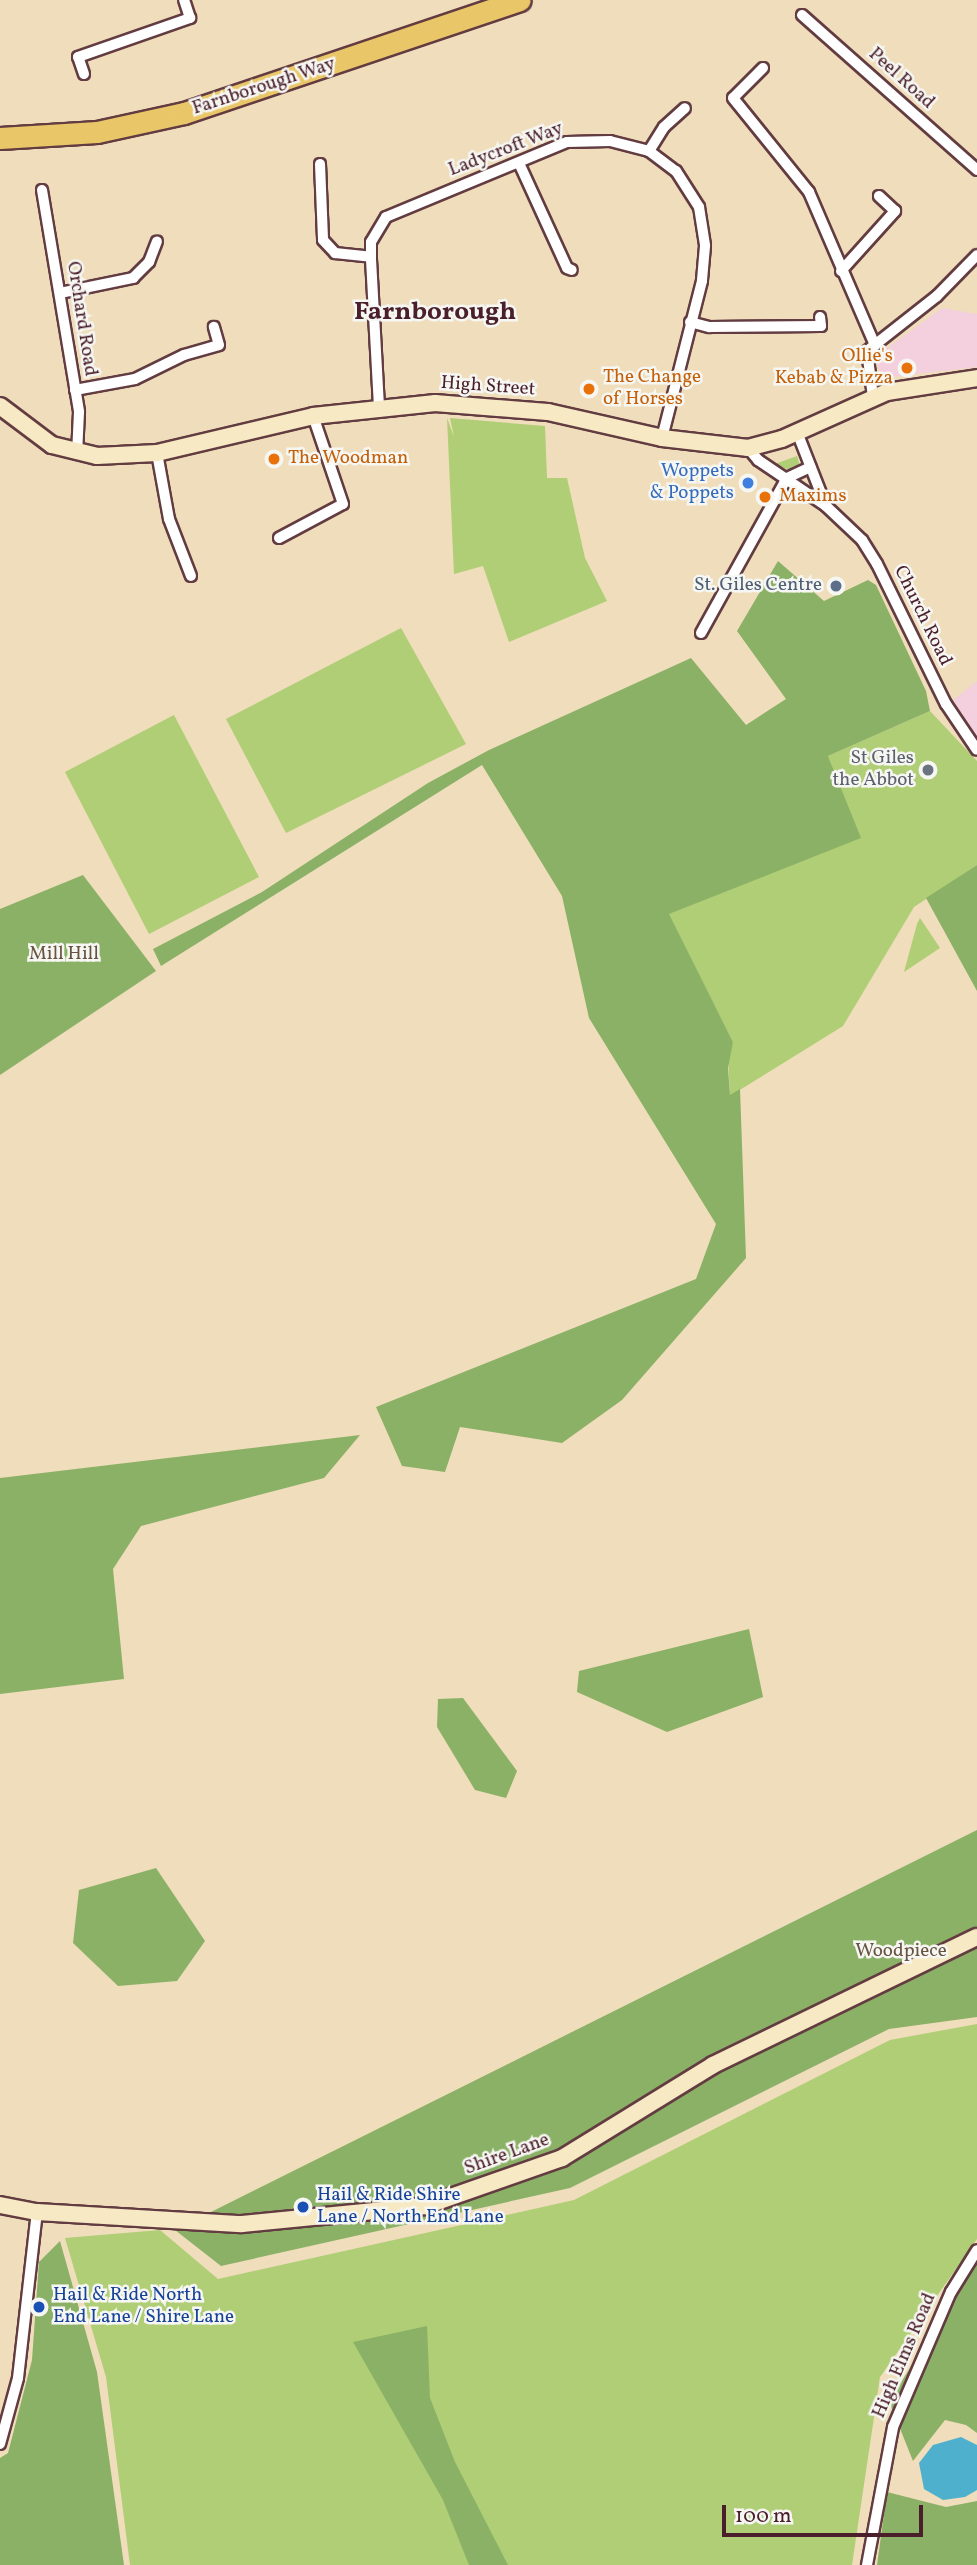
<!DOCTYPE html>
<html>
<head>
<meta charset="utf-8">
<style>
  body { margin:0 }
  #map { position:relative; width:977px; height:2565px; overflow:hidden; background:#efddbb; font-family:Vollkorn,serif }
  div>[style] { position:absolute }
  .built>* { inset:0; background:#f4cfdd }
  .green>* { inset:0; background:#afce75 }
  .forest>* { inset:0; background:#8bb166 }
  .water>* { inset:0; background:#4fb0ce }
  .roads { filter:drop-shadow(2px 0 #633c41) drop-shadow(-2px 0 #633c41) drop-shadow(0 2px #633c41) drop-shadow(0 -2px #633c41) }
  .street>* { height:10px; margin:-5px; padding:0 5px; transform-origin:5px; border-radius:5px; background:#fff }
  .secondary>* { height:16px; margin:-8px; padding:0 8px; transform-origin:8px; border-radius:8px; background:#f6e9c3 }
  .highway>* { height:21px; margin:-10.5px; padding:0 10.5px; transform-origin:10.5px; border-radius:10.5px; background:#e9c769 }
  .dots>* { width:19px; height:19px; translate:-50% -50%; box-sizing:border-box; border:4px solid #f6f6f2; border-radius:50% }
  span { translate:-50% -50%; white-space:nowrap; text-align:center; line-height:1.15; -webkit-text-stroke:5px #f6f6f2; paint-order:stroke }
  .street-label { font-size:19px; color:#4a1f2b }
  .food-label { font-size:19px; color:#c56008 }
  .right { translate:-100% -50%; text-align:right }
  .left { translate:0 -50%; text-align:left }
  .shop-label { font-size:19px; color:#366cbe }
  .service-label { font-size:19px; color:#4e5e75 }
  .worship-label { font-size:19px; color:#5b616d }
  .park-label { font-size:19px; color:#685441 }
  .transit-label { font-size:19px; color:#164399 }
  .district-label { font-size:26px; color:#4a1f2b; font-weight:700 }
  .scale { position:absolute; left:722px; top:2505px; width:201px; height:32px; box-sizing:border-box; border:4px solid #4a1f2b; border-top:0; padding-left:9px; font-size:21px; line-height:24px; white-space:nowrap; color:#4a1f2b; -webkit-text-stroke:5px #f6f6f2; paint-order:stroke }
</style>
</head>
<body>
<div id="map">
  <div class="built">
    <i style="clip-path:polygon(942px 308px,977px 314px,977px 367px,882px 378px,875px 357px)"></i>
    <i style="clip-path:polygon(977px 681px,977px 740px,952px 701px)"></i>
  </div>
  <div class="green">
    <i style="clip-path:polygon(450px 418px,545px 426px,547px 478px,567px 478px,585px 558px,607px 601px,509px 642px,483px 566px,454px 574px,447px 418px,454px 437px)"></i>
    <i style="clip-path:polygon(797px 456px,800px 466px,789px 470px,775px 464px)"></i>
    <i style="clip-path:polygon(401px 628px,466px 744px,286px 833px,226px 719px)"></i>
    <i style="clip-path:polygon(930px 711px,977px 761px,977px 865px,914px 907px,843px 1026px,730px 1096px,728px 1055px,733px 1042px,668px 914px,860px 838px,828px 756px)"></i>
    <i style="clip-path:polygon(174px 715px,259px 877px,149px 934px,65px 772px)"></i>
    <i style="clip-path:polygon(920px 918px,940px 948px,904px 972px,917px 924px)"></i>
    <i style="clip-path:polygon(977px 2024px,977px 2239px,880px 2377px,852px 2565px,130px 2565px,106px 2377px,65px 2238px,160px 2230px,218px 2279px,574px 2200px,890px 2040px)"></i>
  </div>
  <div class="forest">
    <i style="clip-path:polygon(778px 561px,824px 601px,868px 580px,876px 585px,926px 691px,930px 711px,828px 756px,861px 838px,669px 914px,733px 1042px,728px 1068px,730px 1095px,740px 1089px,746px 1258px,622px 1400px,562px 1443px,460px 1427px,445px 1472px,402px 1466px,376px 1407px,696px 1279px,716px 1224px,589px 1018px,562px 896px,482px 765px,161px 966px,153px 949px,262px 892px,428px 783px,489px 750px,691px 658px,746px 725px,786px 699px,737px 631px)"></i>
    <i style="clip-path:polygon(977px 865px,977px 991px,926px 898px)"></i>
    <i style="clip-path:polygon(83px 875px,156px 971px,0 1075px,0 909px)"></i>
    <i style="clip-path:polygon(360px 1435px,324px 1478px,141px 1526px,113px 1569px,124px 1679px,0 1694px,0 1478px)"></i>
    <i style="clip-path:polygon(749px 1629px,763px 1697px,667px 1732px,577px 1692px,579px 1671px)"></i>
    <i style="clip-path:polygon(463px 1698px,517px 1771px,506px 1798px,475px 1790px,437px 1727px,438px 1699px)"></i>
    <i style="clip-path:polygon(977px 1830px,977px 2017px,889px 2029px,570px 2188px,221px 2266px,175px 2230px)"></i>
    <i style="clip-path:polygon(156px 1868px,205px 1941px,177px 1981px,118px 1986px,73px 1943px,79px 1890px)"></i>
    <i style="clip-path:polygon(60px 2241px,97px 2372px,124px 2565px,0 2565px,0 2458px,8px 2453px,32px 2360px,39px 2262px)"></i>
    <i style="clip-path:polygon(977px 2263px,977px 2433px,966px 2425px,945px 2420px,913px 2461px,889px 2401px)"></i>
    <i style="clip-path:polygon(427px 2326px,430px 2398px,455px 2462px,508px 2565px,469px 2565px,443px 2500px,353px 2342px)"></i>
    <i style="clip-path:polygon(887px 2492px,946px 2507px,977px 2501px,977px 2565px,877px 2565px)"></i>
  </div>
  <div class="water">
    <i style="clip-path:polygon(961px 2437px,977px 2445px,977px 2490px,965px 2497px,943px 2500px,924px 2489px,919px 2463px,933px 2445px)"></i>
  </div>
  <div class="roads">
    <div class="street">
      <i style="left:802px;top:15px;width:234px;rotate:41.5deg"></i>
      <i style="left:763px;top:68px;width:42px;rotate:135deg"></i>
      <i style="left:733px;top:98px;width:121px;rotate:51deg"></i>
      <i style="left:809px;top:192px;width:167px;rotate:66.7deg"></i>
      <i style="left:84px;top:74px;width:18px;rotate:-109deg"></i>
      <i style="left:78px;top:57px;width:119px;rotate:-19.2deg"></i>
      <i style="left:190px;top:18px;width:19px;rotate:-108deg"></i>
      <i style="left:649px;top:151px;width:28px;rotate:-58deg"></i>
      <i style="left:664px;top:127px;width:28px;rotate:-42deg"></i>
      <i style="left:519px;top:163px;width:115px;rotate:65.4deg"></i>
      <i style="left:567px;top:268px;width:5px;rotate:22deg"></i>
      <i style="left:320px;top:164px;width:76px;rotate:87.7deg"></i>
      <i style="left:323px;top:240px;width:18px;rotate:47deg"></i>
      <i style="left:335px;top:253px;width:36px;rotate:6deg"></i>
      <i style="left:42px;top:190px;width:225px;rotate:80.5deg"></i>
      <i style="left:79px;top:412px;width:42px;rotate:92.7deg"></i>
      <i style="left:841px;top:271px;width:81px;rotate:-48deg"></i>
      <i style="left:895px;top:211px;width:22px;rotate:-137deg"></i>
      <i style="left:60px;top:293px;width:75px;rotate:-11.6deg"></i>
      <i style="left:133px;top:278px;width:23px;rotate:-45deg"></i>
      <i style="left:149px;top:262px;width:22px;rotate:-69deg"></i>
      <i style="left:690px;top:322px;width:20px;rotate:15deg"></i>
      <i style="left:709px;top:327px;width:112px;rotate:-0.5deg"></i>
      <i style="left:821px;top:326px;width:9px;rotate:-96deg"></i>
      <i style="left:75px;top:390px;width:61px;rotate:-10.4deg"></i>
      <i style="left:135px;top:379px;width:55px;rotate:-26.1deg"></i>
      <i style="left:184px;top:355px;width:36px;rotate:-16deg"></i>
      <i style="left:219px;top:345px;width:19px;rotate:-106deg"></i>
      <i style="left:873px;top:397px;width:46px;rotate:-97.4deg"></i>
      <i style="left:867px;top:351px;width:89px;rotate:-38.2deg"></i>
      <i style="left:937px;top:296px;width:57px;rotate:-45.7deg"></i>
      <i style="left:379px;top:407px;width:150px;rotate:-93.1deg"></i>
      <i style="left:371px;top:257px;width:15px;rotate:-90deg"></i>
      <i style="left:371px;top:242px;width:29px;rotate:-59deg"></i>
      <i style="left:386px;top:217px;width:196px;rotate:-22.5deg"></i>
      <i style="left:567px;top:142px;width:43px;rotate:-1.3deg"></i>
      <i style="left:610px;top:141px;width:40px;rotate:14.4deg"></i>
      <i style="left:649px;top:151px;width:34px;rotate:37deg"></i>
      <i style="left:676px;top:171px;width:43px;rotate:57.4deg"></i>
      <i style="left:699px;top:207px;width:39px;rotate:81deg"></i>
      <i style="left:705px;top:246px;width:35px;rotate:95deg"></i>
      <i style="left:702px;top:281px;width:162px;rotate:104.3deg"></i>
      <i style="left:797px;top:432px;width:79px;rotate:68.6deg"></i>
      <i style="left:826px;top:506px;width:50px;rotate:43.4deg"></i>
      <i style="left:862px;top:540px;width:28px;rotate:58deg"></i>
      <i style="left:877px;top:564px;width:156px;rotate:63.8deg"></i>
      <i style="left:946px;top:704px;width:55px;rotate:56deg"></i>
      <i style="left:748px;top:448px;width:16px;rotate:50deg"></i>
      <i style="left:758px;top:460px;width:82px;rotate:34.1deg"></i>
      <i style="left:157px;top:453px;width:67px;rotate:79.7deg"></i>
      <i style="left:169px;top:519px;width:61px;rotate:68.9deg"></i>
      <i style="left:279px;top:538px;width:72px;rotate:-28deg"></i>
      <i style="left:343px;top:504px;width:93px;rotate:-108.8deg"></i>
      <i style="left:701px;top:633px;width:177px;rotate:-61deg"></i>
      <i style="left:787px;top:478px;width:26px;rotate:-25deg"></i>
      <i style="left:0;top:2444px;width:68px;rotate:-74.7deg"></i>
      <i style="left:18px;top:2378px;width:167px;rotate:-83.5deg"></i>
      <i style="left:867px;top:2565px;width:140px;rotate:-79.3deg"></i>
      <i style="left:893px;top:2427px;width:147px;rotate:-66.8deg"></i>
      <i style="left:951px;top:2292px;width:49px;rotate:-58.2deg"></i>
    </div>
    <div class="secondary">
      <i style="left:0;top:406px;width:65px;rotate:36.9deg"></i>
      <i style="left:52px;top:445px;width:46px;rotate:13.7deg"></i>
      <i style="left:97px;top:456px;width:60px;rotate:-2.9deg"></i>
      <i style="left:157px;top:453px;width:160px;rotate:-13.3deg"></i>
      <i style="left:313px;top:416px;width:123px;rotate:-6.1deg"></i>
      <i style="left:435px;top:403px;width:113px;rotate:4.6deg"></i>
      <i style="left:548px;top:412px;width:117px;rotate:12.8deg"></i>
      <i style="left:662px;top:438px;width:87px;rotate:6.6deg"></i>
      <i style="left:748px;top:448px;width:35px;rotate:-15deg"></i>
      <i style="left:782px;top:439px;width:115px;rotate:-24.1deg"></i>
      <i style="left:887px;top:392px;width:91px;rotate:-8.8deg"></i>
      <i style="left:0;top:2205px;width:38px;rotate:11deg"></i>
      <i style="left:37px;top:2212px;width:205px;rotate:3.4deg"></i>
      <i style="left:242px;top:2224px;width:184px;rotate:-5.6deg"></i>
      <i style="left:425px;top:2206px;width:145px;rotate:-19.3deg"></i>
      <i style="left:562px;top:2158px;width:177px;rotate:-31.6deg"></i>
      <i style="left:713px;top:2065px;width:293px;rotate:-25.9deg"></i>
    </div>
    <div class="highway">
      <i style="left:0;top:138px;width:97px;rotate:-3.5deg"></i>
      <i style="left:97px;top:132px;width:89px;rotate:-12.3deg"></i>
      <i style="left:184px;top:113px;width:354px;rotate:-18.6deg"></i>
    </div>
  </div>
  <div class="dots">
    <i style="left:907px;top:368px;background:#e8710a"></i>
    <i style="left:589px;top:389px;background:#e8710a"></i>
    <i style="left:274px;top:459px;background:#e8710a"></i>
    <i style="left:748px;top:483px;background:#3f7fe0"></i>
    <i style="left:765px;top:497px;background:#e8710a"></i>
    <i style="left:836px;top:586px;background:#5c6f8a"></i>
    <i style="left:928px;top:770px;background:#6b7280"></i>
    <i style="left:303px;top:2207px;background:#1a4fb4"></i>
    <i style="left:39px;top:2307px;background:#1a4fb4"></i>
  </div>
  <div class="street-label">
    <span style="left:901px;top:79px;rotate:42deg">Peel Road</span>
    <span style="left:264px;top:87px;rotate:-18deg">Farnborough Way</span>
    <span style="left:506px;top:150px;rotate:-21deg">Ladycroft Way</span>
    <span style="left:81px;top:319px;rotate:81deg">Orchard Road</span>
    <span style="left:488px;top:387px;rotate:4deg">High Street</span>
    <span style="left:922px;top:616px;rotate:64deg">Church Road</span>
    <span style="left:507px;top:2155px;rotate:-20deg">Shire Lane</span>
    <span style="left:905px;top:2356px;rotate:-67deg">High Elms Road</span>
  </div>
  <div class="food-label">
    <span class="right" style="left:893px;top:368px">Ollie's<br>Kebab &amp; Pizza</span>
    <span class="left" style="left:603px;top:389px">The Change<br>of Horses</span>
    <span class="left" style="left:288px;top:459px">The Woodman</span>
    <span class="left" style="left:779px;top:497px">Maxims</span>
  </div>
  <div class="shop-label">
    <span class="right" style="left:734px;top:483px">Woppets<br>&amp; Poppets</span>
  </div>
  <div class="service-label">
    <span class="right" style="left:822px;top:586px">St. Giles Centre</span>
  </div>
  <div class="worship-label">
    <span class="right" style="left:914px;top:770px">St Giles<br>the Abbot</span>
  </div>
  <div class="park-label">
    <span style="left:64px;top:955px">Mill Hill</span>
    <span style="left:901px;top:1952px">Woodpiece</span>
  </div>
  <div class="transit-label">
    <span class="left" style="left:317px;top:2207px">Hail &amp; Ride Shire<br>Lane / North End Lane</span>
    <span class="left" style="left:53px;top:2307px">Hail &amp; Ride North<br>End Lane / Shire Lane</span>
  </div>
  <div class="district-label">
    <span style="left:435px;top:313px">Farnborough</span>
  </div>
  <div class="scale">100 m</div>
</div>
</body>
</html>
